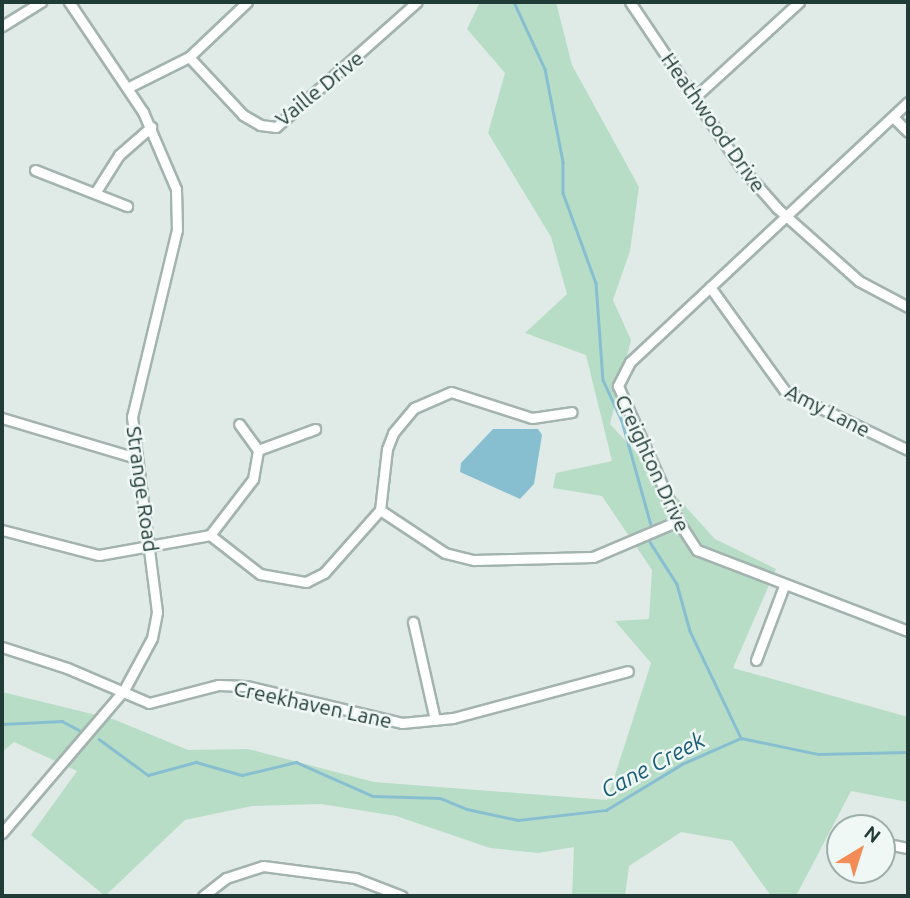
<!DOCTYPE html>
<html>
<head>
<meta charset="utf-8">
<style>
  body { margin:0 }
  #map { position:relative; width:910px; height:898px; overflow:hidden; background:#e0ebe7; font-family:Ubuntu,sans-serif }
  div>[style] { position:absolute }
  .green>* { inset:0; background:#b8ddc6 }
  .water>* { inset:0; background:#87bfd1 }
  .stream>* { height:2.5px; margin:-1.25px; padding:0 1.25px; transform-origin:1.25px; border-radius:1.25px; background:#87bfd1 }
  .roads { filter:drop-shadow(2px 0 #a3b3af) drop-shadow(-2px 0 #a3b3af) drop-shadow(0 2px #a3b3af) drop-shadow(0 -2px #a3b3af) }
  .minor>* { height:9px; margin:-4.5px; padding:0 4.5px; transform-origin:4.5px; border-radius:4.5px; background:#fff }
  span { translate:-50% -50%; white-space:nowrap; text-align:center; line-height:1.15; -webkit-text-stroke:5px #f0f8f5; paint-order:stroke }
  .street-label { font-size:21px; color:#213c37 }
  .water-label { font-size:23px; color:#1a5f78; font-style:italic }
  .frame { position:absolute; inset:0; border:4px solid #213c37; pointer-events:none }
  .north { position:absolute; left:826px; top:814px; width:70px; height:70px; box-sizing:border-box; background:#f0f8f5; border:2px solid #9dada9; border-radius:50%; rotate:38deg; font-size:19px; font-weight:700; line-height:28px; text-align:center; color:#213c37 }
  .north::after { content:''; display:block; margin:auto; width:24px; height:32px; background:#f38c56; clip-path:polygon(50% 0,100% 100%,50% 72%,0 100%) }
</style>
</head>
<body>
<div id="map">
  <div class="green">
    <i style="clip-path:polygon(480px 2px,556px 2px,572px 65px,639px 187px,630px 251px,613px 300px,631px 340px,610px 424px,715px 539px,776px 569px,733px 668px,908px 717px,908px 802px,851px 791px,796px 896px,771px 896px,732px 841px,681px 832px,629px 866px,625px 896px,572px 896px,574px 847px,538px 853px,490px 848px,396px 816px,321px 804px,252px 806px,185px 820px,105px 896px,31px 835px,77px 771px,14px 742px,2px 752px,2px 692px,113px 719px,188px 750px,248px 749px,374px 782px,607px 800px,651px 663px,615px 621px,649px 619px,652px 570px,602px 496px,553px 488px,556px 473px,612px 461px,586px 355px,525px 333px,567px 294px,551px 237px,488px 133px,505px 73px,467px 29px)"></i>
  </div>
  <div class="water">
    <i style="clip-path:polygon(493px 429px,538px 429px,542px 435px,534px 484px,520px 499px,460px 472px,461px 463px)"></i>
  </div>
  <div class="stream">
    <i style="left:514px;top:2px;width:74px;rotate:65.2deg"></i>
    <i style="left:545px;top:69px;width:95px;rotate:79deg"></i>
    <i style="left:563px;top:162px;width:31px;rotate:90deg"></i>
    <i style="left:563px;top:193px;width:96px;rotate:69.9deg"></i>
    <i style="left:596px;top:283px;width:97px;rotate:85.9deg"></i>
    <i style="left:603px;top:380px;width:45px;rotate:65.1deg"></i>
    <i style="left:622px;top:421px;width:108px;rotate:74.4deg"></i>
    <i style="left:650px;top:542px;width:50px;rotate:57.3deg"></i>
    <i style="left:677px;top:584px;width:49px;rotate:74.5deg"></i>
    <i style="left:690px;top:631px;width:119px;rotate:64.5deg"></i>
    <i style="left:2px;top:724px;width:60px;rotate:-2.9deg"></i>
    <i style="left:62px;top:721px;width:19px;rotate:28deg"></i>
    <i style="left:99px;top:739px;width:61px;rotate:36.3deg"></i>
    <i style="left:148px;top:775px;width:50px;rotate:-15.2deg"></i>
    <i style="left:196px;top:762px;width:48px;rotate:15.8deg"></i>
    <i style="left:242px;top:775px;width:56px;rotate:-13.5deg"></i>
    <i style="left:296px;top:762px;width:84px;rotate:23.8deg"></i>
    <i style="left:373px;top:796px;width:67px;rotate:1.7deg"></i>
    <i style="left:440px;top:798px;width:29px;rotate:22deg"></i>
    <i style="left:467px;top:809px;width:52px;rotate:12.2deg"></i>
    <i style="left:518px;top:820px;width:89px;rotate:-6.5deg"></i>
    <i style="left:606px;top:810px;width:89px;rotate:-31.2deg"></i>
    <i style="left:682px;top:764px;width:64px;rotate:-23.8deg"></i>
    <i style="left:741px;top:738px;width:79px;rotate:11.7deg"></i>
    <i style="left:818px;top:754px;width:90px;rotate:-1.3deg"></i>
  </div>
  <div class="roads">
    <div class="minor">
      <i style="left:630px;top:2px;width:199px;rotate:56.1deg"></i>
      <i style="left:741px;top:167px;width:55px;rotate:48.7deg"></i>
      <i style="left:777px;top:208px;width:110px;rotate:41.7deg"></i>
      <i style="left:859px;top:281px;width:55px;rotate:28deg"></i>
      <i style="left:2px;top:26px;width:46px;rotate:-31.6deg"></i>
      <i style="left:189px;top:57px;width:79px;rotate:47deg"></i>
      <i style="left:243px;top:115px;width:20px;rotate:30deg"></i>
      <i style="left:260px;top:125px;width:16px;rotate:7deg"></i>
      <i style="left:276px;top:127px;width:188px;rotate:-41.6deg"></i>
      <i style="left:127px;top:88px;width:69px;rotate:-26.6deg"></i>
      <i style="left:189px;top:57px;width:80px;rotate:-43.5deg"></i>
      <i style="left:695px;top:97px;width:141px;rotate:-42.4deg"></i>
      <i style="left:908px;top:102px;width:381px;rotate:136.9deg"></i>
      <i style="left:630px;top:362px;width:27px;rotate:117deg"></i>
      <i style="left:618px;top:386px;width:148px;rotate:66deg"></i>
      <i style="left:678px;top:521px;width:35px;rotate:57deg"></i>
      <i style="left:697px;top:550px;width:226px;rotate:21deg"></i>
      <i style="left:893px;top:117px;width:21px;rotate:45deg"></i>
      <i style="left:35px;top:170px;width:99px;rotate:21.4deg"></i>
      <i style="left:95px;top:193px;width:45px;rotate:-57.7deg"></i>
      <i style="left:119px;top:155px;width:43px;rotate:-41.2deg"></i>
      <i style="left:710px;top:287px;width:128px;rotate:54.2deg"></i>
      <i style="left:785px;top:391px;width:136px;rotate:25.6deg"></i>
      <i style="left:2px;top:418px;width:140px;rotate:16.6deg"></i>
      <i style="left:258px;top:450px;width:61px;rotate:-20.2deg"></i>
      <i style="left:380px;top:510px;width:78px;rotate:33.5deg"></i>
      <i style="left:445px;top:553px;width:30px;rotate:14deg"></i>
      <i style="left:474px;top:560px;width:119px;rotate:-1.4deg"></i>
      <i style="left:593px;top:557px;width:92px;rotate:-23deg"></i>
      <i style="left:2px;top:530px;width:100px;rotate:14.5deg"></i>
      <i style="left:99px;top:555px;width:113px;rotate:-10.2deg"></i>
      <i style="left:210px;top:535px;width:71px;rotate:-52.5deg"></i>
      <i style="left:253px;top:479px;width:29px;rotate:-80deg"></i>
      <i style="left:258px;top:450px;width:32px;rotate:-126deg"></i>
      <i style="left:210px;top:535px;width:63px;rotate:38deg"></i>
      <i style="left:260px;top:574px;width:47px;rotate:9.9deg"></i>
      <i style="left:306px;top:582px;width:20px;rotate:-27deg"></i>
      <i style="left:324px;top:573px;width:84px;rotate:-48.4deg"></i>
      <i style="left:380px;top:510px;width:61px;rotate:-83.5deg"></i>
      <i style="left:387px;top:449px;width:17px;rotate:-69deg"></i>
      <i style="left:393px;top:433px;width:33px;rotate:-50deg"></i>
      <i style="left:414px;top:408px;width:40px;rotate:-23.4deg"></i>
      <i style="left:451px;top:392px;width:85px;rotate:17.8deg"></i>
      <i style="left:532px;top:418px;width:40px;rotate:-8.5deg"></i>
      <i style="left:413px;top:622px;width:100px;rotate:77.3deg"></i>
      <i style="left:2px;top:647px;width:68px;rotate:17.9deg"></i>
      <i style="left:67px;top:668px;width:89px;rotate:23.1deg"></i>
      <i style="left:149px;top:703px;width:71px;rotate:-14.6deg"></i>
      <i style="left:218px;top:685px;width:28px;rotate:2deg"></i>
      <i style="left:246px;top:686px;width:160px;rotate:13.3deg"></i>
      <i style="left:402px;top:723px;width:51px;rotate:-5.6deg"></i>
      <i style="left:453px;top:718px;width:181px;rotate:-15deg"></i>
      <i style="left:756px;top:660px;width:79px;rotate:-69.3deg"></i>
      <i style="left:2px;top:833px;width:188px;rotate:-49.5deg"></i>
      <i style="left:124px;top:690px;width:59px;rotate:-61.7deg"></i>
      <i style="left:152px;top:638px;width:26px;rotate:-79deg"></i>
      <i style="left:157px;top:612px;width:197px;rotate:-97.3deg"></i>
      <i style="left:132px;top:417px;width:192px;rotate:-76.5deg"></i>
      <i style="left:177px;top:230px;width:41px;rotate:-91.4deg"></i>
      <i style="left:176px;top:189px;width:84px;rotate:-113.2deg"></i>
      <i style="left:143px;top:112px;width:133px;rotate:-123.9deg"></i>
      <i style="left:838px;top:835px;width:2px"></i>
      <i style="left:882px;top:843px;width:26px;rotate:11deg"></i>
      <i style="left:203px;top:896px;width:29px;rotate:-38deg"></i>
      <i style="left:226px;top:878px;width:39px;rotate:-18deg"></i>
      <i style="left:263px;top:866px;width:93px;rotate:7.4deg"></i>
      <i style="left:355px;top:878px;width:50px;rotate:21deg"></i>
    </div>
  </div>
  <div class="street-label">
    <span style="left:319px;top:88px;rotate:-39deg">Vaille Drive</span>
    <span style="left:714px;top:122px;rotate:55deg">Heathwood Drive</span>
    <span style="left:828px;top:410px;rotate:27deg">Amy Lane</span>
    <span style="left:653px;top:463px;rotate:65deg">Creighton Drive</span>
    <span style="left:143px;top:489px;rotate:82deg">Strange Road</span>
    <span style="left:313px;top:704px;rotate:12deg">Creekhaven Lane</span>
  </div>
  <div class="water-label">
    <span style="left:653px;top:765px;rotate:-28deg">Cane Creek</span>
  </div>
  <div class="frame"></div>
  <div class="north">N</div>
</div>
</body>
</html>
